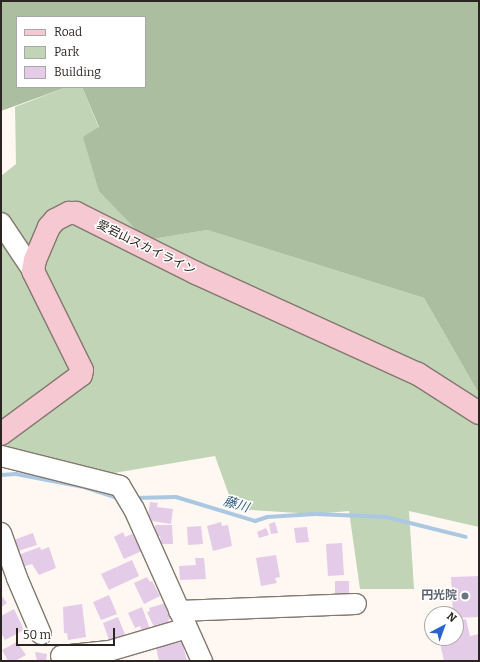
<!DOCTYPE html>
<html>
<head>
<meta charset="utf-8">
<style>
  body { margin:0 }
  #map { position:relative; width:480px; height:662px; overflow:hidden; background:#fff7f1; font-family:Bitter,"Noto Sans JP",serif }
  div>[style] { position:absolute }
  .green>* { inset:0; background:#c1d4b5 }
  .forest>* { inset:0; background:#abbe9f }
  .stream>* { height:4px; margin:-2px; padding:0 2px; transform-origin:2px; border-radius:2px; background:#abc8e3 }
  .building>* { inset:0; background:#e4cbe8 }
  .roads { filter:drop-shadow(1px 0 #83786e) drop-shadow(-1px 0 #83786e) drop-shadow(0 1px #83786e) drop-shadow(0 -1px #83786e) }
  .minor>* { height:20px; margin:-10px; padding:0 10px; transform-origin:10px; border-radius:10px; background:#fff }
  .major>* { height:22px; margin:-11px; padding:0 11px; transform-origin:11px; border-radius:11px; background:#f6c8d2 }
  .dots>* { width:11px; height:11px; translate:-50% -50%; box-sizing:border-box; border:2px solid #fff; border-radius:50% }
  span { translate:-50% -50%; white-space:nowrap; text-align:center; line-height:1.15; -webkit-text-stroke:3px #fff; paint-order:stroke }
  .street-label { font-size:12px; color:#2a2521 }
  .worship-label { font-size:12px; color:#5b616d; font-weight:700 }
  .right { translate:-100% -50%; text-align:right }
  .water-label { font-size:13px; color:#2e5a80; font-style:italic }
  .frame { position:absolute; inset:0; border:2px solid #2a2521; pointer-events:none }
  .legend { position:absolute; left:16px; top:16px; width:130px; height:72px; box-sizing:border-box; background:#fff; border:1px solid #aaa8a6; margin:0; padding:5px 7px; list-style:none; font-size:12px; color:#2a2521 }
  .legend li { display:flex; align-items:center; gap:8px; height:20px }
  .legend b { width:20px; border:1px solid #aaa8a6 }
  .north { position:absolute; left:424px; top:606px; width:40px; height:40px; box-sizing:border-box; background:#fff; border:1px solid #aaa8a6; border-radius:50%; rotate:41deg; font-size:11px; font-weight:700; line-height:16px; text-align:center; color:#2a2521 }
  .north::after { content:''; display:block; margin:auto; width:14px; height:18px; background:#2863d0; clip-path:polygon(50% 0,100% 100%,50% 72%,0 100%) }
  .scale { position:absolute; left:16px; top:628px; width:99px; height:18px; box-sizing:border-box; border:2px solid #2a2521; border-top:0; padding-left:5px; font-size:12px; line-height:14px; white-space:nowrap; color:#2a2521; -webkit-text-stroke:3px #fff; paint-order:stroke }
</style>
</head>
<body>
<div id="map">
  <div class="green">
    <i style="clip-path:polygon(67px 87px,82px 87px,145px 240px,207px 230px,424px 298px,479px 394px,479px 527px,409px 511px,414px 589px,360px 589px,349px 511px,315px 514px,234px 509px,215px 456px,114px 473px,1px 451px,1px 176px,16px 164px,15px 107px)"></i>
  </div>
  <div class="forest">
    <i style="clip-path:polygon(1px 1px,479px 1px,479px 394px,424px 298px,207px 230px,146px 240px,99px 191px,83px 137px,99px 127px,82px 87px,145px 87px,145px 17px,17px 17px,17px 87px,67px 87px,1px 111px)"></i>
  </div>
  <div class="stream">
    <i style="left:1px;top:475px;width:15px;rotate:-4deg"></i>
    <i style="left:16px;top:474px;width:69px;rotate:10.8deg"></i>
    <i style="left:84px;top:487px;width:38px;rotate:18deg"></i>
    <i style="left:135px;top:498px;width:41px;rotate:-1.4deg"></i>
    <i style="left:176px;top:497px;width:83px;rotate:16.9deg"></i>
    <i style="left:255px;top:521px;width:13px;rotate:-18deg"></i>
    <i style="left:267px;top:517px;width:48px;rotate:-3.6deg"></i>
    <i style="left:315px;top:514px;width:71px;rotate:2.4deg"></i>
    <i style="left:386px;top:517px;width:82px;rotate:14deg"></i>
  </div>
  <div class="building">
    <i style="clip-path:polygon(150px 502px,158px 503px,157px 507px,173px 509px,171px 524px,152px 521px,148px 516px)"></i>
    <i style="clip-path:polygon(221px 522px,222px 526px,228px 525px,232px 546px,213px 551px,207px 526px)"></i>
    <i style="clip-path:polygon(275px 522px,278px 533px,271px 534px,269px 524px)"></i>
    <i style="clip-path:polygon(155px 525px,172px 525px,173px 544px,161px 544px,160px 536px,156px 536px)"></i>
    <i style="clip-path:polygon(201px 526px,203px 544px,188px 545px,187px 527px)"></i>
    <i style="clip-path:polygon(307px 527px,309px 542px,296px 543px,294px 528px)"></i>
    <i style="clip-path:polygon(266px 528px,269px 535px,259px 538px,257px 532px)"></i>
    <i style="clip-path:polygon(123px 532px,125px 537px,132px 534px,142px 551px,124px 559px,114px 537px)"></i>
    <i style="clip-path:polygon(33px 533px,37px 545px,18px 551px,14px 540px)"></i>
    <i style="clip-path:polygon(342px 543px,344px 575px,328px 576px,326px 544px)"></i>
    <i style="clip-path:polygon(40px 547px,41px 550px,49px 547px,56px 568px,39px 575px,32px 564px,22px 567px,18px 555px)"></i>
    <i style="clip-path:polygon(276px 555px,280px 577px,275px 578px,277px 583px,261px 586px,256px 558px)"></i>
    <i style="clip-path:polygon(195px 558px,204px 558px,206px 579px,180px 580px,179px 566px,196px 565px)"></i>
    <i style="clip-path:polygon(132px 560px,139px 576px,109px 590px,101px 574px)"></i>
    <i style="clip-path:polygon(479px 576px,479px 617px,456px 618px,456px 614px,453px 614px,451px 577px)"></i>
    <i style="clip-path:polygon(147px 577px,150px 582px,152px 581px,160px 596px,144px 604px,134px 583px)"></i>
    <i style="clip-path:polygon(335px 581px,349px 581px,349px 595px,335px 595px)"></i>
    <i style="clip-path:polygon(1px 595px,7px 603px,1px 607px)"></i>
    <i style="clip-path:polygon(109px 595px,117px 614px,101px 620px,93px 602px)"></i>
    <i style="clip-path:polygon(166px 603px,173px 618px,168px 620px,170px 624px,158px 629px,157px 626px,154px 627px,147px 612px,150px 611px,149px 608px)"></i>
    <i style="clip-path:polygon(82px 604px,86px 637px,68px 640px,67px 633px,64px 633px,63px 607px)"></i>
    <i style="clip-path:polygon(142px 607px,150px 629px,142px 632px,140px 626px,135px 628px,128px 613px)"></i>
    <i style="clip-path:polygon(14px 609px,24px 630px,5px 640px,1px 633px,1px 616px)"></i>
    <i style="clip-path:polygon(118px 617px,126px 637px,110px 643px,103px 623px)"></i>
    <i style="clip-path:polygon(466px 619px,470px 636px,479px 634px,479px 661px,444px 661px,440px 643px,446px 642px,445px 638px,456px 638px,456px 621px)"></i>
    <i style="clip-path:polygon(17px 642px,26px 655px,15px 661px,8px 661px,2px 650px)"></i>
    <i style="clip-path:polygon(182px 642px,187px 661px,159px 661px,156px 647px)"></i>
    <i style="clip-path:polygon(35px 652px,47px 654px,46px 661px,37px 661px)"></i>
  </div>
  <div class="roads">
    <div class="minor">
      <i style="left:1px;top:223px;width:58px;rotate:56.3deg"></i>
      <i style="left:1px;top:456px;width:123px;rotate:14.1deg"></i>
      <i style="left:120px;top:486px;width:27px;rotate:59deg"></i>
      <i style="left:134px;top:509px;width:167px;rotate:65.9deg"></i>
      <i style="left:1px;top:533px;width:48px;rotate:70.4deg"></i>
      <i style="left:17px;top:578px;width:61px;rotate:66.8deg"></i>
      <i style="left:179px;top:611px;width:177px;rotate:-2.3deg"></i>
      <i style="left:61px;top:656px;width:48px;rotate:-5.9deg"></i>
      <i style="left:109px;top:651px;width:81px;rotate:-16.4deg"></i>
    </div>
    <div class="major">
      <i style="left:1px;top:434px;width:99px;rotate:-36.4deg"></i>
      <i style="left:81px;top:375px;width:5px;rotate:-79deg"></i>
      <i style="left:82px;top:370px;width:110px;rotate:-116.3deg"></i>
      <i style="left:33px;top:271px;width:11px;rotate:-80deg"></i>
      <i style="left:35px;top:260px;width:36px;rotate:-67deg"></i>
      <i style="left:49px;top:227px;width:9px;rotate:-49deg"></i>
      <i style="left:55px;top:220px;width:16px;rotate:-27deg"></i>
      <i style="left:69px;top:213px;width:7px"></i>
      <i style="left:76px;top:213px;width:134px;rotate:26.6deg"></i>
      <i style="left:196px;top:273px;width:244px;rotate:24.5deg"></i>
      <i style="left:418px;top:374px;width:72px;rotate:32.6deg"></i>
    </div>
  </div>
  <div class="dots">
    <i style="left:465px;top:596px;background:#6b7280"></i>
  </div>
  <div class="street-label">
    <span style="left:146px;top:248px;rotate:26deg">愛宕山スカイライン</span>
  </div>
  <div class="worship-label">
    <span class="right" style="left:457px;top:596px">円光院</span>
  </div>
  <div class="water-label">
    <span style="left:236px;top:505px;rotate:17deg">藤川</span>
  </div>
  <div class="frame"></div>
  <ul class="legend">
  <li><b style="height:5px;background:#f6c8d2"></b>Road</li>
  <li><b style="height:11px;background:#c1d4b5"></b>Park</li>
  <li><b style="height:11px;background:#e4cbe8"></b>Building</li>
  </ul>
  <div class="north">N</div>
  <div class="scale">50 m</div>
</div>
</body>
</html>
